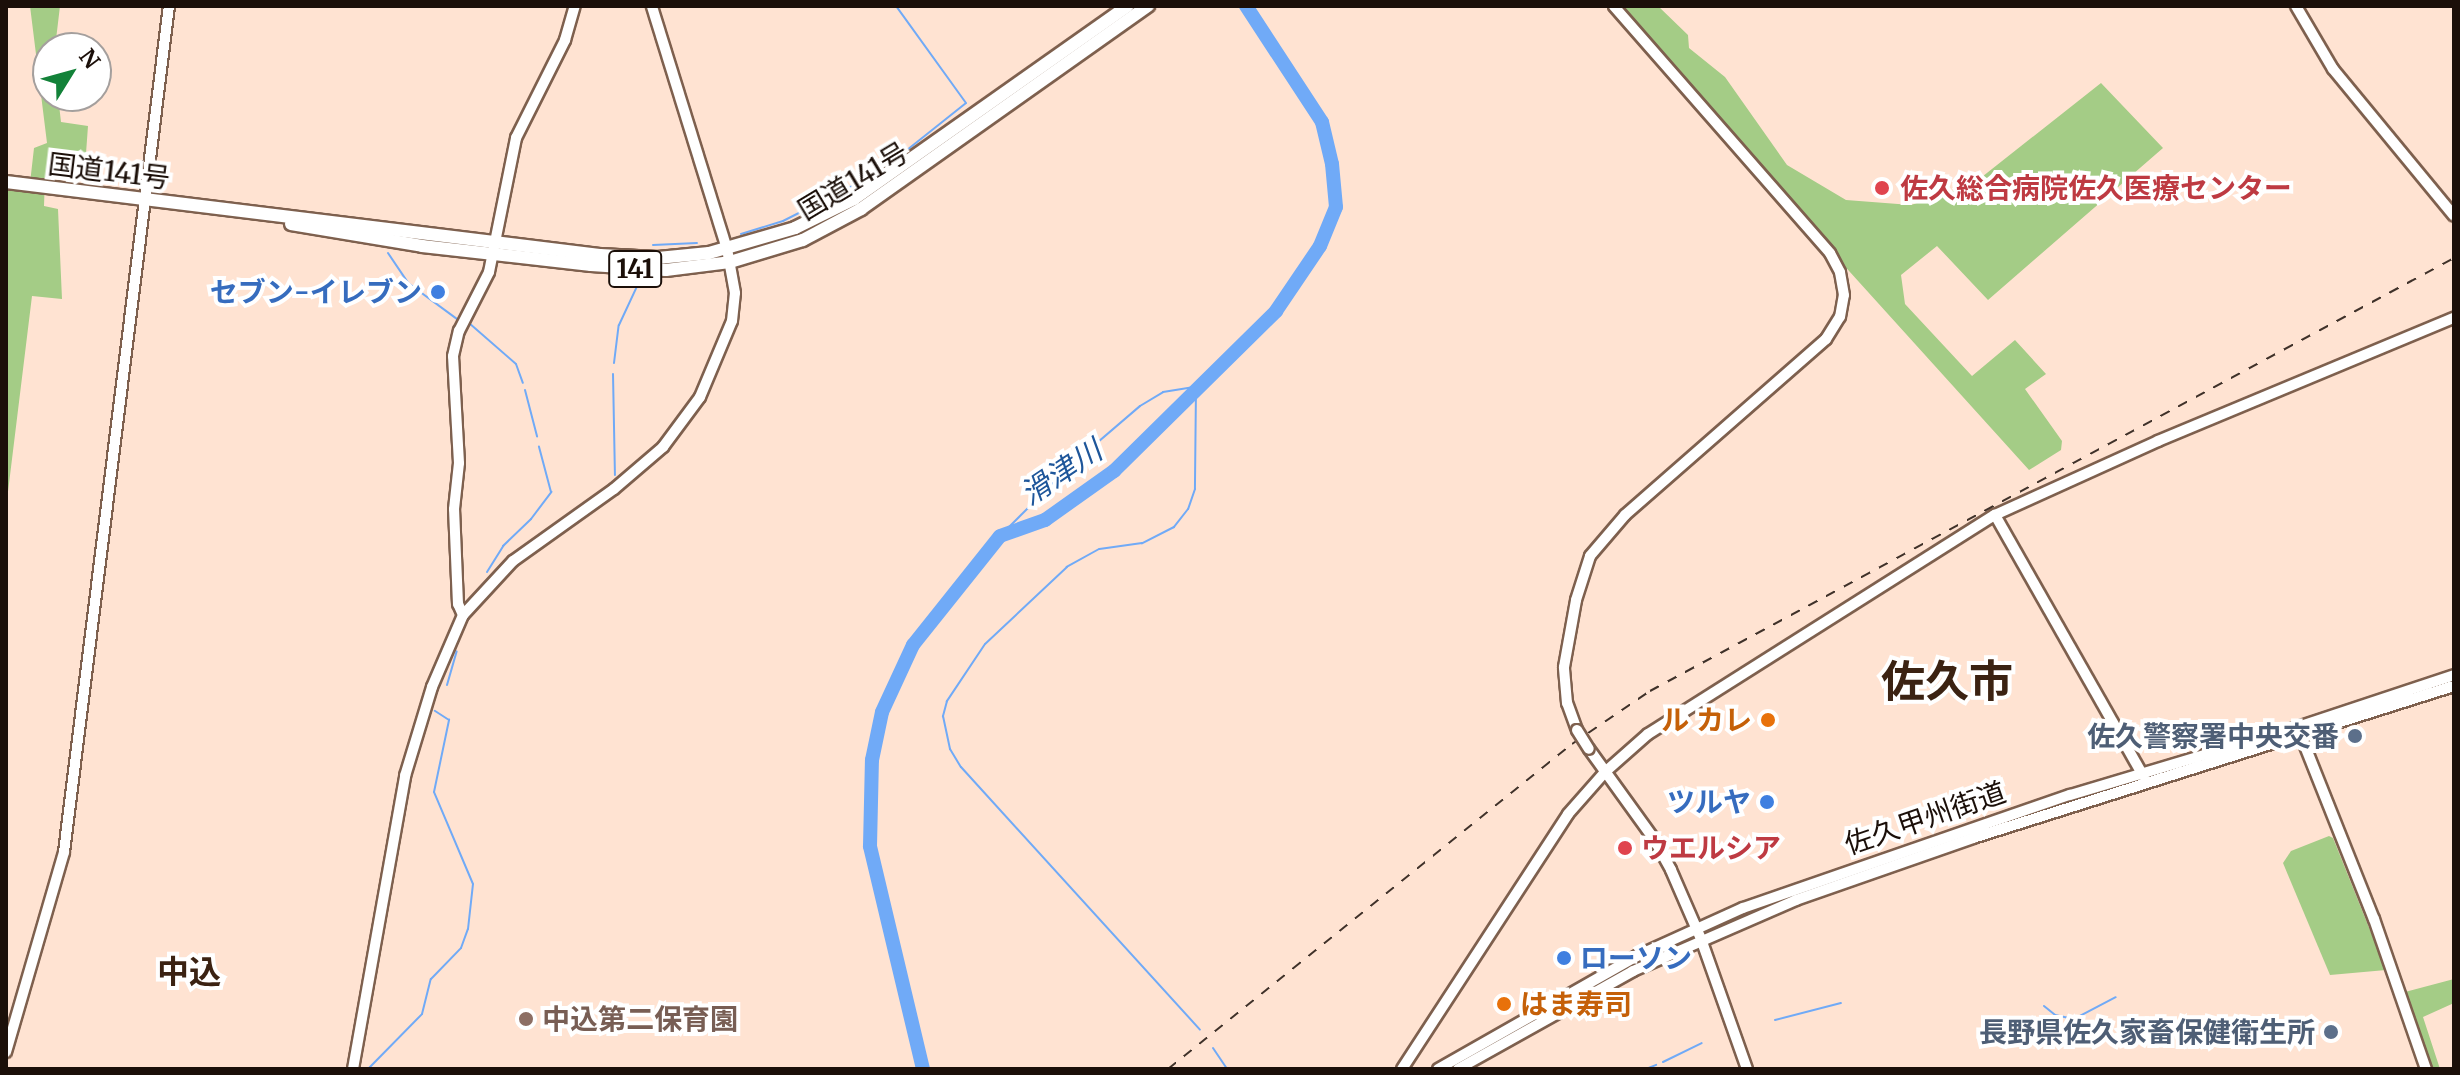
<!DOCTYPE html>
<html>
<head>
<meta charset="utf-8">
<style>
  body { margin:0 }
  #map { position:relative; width:2460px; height:1075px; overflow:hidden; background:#ffe3d2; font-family:Merriweather,"Noto Sans JP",serif }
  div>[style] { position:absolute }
  .green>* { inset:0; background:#a4cc86 }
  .stream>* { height:2px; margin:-1px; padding:0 1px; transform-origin:1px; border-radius:1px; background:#70aaf7 }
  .river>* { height:14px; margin:-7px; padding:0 7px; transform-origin:7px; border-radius:7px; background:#70aaf7 }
  .roads { filter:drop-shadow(2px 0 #7e604e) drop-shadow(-2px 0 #7e604e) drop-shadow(0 2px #7e604e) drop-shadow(0 -2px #7e604e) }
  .secondary>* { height:10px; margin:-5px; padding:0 5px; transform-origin:5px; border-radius:5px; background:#fff }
  .highway>* { height:12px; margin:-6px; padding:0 6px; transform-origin:6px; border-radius:6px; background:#fff }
  .rail>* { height:2px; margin-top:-1px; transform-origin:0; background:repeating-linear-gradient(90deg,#3f3129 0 10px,transparent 0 20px) }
  .bridges { filter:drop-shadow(2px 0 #7e604e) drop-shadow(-2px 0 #7e604e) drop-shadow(0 2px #7e604e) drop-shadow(0 -2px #7e604e) }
  .secondary-bridge>* { height:10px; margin:-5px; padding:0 5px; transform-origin:5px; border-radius:5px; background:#fff }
  .dots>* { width:22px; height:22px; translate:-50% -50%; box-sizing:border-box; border:4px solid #fff; border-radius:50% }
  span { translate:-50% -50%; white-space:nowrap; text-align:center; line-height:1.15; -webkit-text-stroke:8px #fff; paint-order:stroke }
  .shield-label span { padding:2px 6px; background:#fff; border:2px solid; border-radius:6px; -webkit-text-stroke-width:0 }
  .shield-label { font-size:26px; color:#1b0f09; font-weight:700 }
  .street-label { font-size:28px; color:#1b0f09 }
  .health-label { font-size:28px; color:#be3a42; font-weight:700 }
  .left { translate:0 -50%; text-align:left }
  .shop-label { font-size:28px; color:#366cbe; font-weight:700 }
  .right { translate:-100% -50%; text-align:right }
  .food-label { font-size:28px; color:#c56008; font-weight:700 }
  .service-label { font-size:28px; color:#4e5e75; font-weight:700 }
  .education-label { font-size:28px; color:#785e54; font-weight:700 }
  .water-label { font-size:30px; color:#1e569a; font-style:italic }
  .quarter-label { font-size:32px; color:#3b2212; font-weight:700 }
  .town-label { font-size:44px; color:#3b2212; font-weight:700 }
  .frame { position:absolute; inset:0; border:8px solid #1b0f09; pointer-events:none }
  .north { position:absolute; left:32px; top:32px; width:80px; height:80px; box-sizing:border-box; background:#fff; border:2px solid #a49f9d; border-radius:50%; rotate:53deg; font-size:22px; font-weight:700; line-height:32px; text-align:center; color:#1b0f09 }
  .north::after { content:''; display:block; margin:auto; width:28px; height:36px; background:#138239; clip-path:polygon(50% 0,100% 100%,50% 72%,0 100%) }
</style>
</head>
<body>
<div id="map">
  <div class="green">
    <i style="clip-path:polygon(30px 6px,60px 6px,55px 48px,48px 48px,48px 96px,58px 96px,61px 122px,88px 126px,84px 181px,45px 177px,44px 206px,58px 209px,62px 299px,32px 296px,6px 508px,6px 189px,29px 192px,34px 148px,47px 143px)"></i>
    <i style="clip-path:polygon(1618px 6px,1658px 6px,1688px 35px,1689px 48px,1725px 77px,1787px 165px,1846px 200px,1911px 205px,1973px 184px,2101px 83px,2163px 148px,1988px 300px,1937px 246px,1901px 275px,1905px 304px,1972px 376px,2015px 340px,2046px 374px,2025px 389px,2062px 441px,2061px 450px,2029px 470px,1840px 261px)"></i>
    <i style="clip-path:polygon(2329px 836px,2333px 838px,2386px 970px,2330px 975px,2283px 863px,2291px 851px)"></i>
    <i style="clip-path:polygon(2454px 979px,2454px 1003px,2423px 1017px,2440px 1069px,2431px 1069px,2405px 992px)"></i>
  </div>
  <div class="stream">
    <i style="left:741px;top:234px;width:44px;rotate:-17.2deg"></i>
    <i style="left:783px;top:221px;width:86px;rotate:-26.9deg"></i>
    <i style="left:860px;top:182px;width:57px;rotate:-34.2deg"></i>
    <i style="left:907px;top:150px;width:75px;rotate:-38.5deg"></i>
    <i style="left:966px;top:103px;width:120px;rotate:-125.8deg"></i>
    <i style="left:653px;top:245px;width:44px;rotate:-2.6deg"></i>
    <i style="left:388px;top:253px;width:36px;rotate:56deg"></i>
    <i style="left:408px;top:283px;width:61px;rotate:36.3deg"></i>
    <i style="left:469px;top:323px;width:62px;rotate:41.1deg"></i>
    <i style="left:516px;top:364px;width:20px;rotate:70deg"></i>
    <i style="left:614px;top:363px;width:38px;rotate:-83deg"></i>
    <i style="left:619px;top:325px;width:50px;rotate:-65deg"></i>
    <i style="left:613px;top:374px;width:101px;rotate:88.9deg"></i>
    <i style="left:525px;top:390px;width:48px;rotate:75.4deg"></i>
    <i style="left:1000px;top:536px;width:99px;rotate:-45deg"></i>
    <i style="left:1070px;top:466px;width:92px;rotate:-40.6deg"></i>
    <i style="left:1140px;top:406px;width:27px;rotate:-31deg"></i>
    <i style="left:1163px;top:392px;width:33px;rotate:-9deg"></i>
    <i style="left:1196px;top:387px;width:102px;rotate:90.6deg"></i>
    <i style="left:1195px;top:489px;width:21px;rotate:109deg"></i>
    <i style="left:1188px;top:509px;width:23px;rotate:128deg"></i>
    <i style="left:1174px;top:527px;width:36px;rotate:153deg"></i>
    <i style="left:1142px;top:543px;width:43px;rotate:172.1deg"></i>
    <i style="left:1099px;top:549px;width:37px;rotate:151deg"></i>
    <i style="left:1067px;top:567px;width:112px;rotate:136.8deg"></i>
    <i style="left:985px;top:644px;width:69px;rotate:123.7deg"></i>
    <i style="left:947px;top:701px;width:16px;rotate:105deg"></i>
    <i style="left:943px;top:716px;width:34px;rotate:78deg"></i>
    <i style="left:950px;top:749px;width:21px;rotate:59deg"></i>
    <i style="left:961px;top:767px;width:355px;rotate:47.7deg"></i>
    <i style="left:487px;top:572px;width:31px;rotate:-58deg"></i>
    <i style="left:503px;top:546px;width:39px;rotate:-44deg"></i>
    <i style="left:531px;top:519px;width:34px;rotate:-53deg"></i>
    <i style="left:551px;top:492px;width:47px;rotate:-104.9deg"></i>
    <i style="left:447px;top:685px;width:35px;rotate:-74deg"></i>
    <i style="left:2044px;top:1006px;width:14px;rotate:39deg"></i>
    <i style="left:2055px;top:1015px;width:19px;rotate:12deg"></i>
    <i style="left:2074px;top:1019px;width:47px;rotate:-27.6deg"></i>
    <i style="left:1775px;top:1020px;width:68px;rotate:-14.4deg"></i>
    <i style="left:1213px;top:1048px;width:25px;rotate:56deg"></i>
    <i style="left:1663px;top:1062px;width:43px;rotate:-26deg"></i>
    <i style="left:368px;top:1069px;width:77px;rotate:-45.5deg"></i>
    <i style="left:422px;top:1014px;width:36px;rotate:-76deg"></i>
    <i style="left:431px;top:979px;width:43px;rotate:-45.9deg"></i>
    <i style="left:461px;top:948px;width:20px;rotate:-70deg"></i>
    <i style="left:468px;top:929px;width:45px;rotate:-83.7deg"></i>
    <i style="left:473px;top:884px;width:100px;rotate:-113deg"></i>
    <i style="left:434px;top:792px;width:74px;rotate:-78.2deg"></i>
    <i style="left:449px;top:720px;width:17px;rotate:-147deg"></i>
    <i style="left:1646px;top:1069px;width:11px;rotate:-22deg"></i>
  </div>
  <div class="river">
    <i style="left:923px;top:1069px;width:229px;rotate:-103.4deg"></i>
    <i style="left:870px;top:846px;width:86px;rotate:-88.7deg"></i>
    <i style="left:872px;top:760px;width:49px;rotate:-78.2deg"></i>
    <i style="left:882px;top:712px;width:74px;rotate:-65.2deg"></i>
    <i style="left:913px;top:645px;width:139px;rotate:-51.4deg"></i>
    <i style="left:1000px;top:536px;width:48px;rotate:-19.6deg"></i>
    <i style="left:1045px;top:520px;width:85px;rotate:-35.4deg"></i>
    <i style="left:1114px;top:471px;width:228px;rotate:-44.6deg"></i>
    <i style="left:1276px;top:311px;width:78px;rotate:-55.9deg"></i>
    <i style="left:1320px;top:246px;width:42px;rotate:-67.7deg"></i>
    <i style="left:1336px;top:207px;width:43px;rotate:-95.3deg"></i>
    <i style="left:1332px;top:164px;width:43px;rotate:-103.4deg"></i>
    <i style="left:1322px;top:122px;width:139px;rotate:-123.2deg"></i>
  </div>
  <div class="roads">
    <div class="secondary">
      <i style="left:2296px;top:6px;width:73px;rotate:59.6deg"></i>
      <i style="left:2333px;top:69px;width:190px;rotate:50.5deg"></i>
      <i style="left:1995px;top:515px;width:301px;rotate:60.4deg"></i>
      <i style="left:463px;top:615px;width:74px;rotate:-47.2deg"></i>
      <i style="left:513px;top:561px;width:124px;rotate:-35.5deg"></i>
      <i style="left:614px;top:489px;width:65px;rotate:-40.6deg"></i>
      <i style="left:663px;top:447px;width:62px;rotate:-53.5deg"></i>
      <i style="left:700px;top:397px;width:82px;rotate:-67.2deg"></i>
      <i style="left:732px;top:321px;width:28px;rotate:-84deg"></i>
      <i style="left:735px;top:293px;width:45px;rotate:-100.3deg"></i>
      <i style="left:727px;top:249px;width:254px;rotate:-107.2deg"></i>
      <i style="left:1577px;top:730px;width:29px;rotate:-110deg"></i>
      <i style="left:1567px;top:703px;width:36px;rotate:-95deg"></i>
      <i style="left:1564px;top:667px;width:68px;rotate:-79.8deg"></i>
      <i style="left:1576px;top:600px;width:46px;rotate:-72.3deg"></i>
      <i style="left:1590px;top:556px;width:54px;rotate:-49.5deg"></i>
      <i style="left:1625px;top:515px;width:267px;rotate:-41.2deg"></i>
      <i style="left:1826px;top:339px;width:26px;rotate:-58deg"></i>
      <i style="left:1840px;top:317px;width:22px;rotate:-80deg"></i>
      <i style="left:1844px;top:295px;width:23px;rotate:-100deg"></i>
      <i style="left:1840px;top:272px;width:21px;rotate:-118deg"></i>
      <i style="left:1830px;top:253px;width:328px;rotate:-131.2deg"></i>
      <i style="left:2301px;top:736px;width:197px;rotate:68.3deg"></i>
      <i style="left:2374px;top:919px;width:159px;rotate:70.9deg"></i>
      <i style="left:1589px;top:749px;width:111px;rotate:54.2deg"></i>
      <i style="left:1654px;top:839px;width:35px;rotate:61deg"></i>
      <i style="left:1671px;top:870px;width:75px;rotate:66.5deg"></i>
      <i style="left:1701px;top:939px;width:138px;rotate:70.5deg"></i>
      <i style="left:6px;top:1052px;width:208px;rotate:-73.8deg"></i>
      <i style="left:64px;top:852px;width:852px;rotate:-82.93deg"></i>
      <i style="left:353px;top:1069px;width:298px;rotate:-79.9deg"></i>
      <i style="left:405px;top:776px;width:93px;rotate:-73.1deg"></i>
      <i style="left:432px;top:687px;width:78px;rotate:-66.7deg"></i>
      <i style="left:463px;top:615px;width:12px;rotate:-114deg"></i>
      <i style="left:458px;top:604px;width:95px;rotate:-92.4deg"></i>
      <i style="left:454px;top:509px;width:46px;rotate:-83.8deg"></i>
      <i style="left:459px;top:463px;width:107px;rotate:-93.2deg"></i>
      <i style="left:453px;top:356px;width:26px;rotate:-77deg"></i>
      <i style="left:459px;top:331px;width:66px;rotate:-63deg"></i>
      <i style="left:489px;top:272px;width:137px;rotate:-78.6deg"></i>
      <i style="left:516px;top:138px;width:110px;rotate:-63.4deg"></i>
      <i style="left:565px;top:40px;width:35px;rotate:-74deg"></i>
      <i style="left:1402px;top:1069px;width:304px;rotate:-56.9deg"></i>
      <i style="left:1568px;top:814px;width:56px;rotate:-48.6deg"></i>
      <i style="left:1605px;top:772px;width:57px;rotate:-41.5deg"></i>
      <i style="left:1648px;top:734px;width:410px;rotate:-32.3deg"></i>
      <i style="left:1995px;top:515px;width:179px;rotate:-24.4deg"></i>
      <i style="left:2158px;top:441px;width:321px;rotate:-22.6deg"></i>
      <i style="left:1438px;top:1069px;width:229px;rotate:-29.6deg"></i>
      <i style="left:1637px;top:956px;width:116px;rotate:-24.4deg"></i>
      <i style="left:1743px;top:908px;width:346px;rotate:-19.1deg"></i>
      <i style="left:2070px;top:795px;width:238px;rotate:-16.6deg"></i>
      <i style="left:2298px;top:727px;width:164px;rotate:-18.4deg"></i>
      <i style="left:1458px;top:1069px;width:201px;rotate:-29.2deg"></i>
      <i style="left:1633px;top:971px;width:178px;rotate:-23.5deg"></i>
      <i style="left:1796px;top:900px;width:188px;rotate:-19.3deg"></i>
      <i style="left:1973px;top:838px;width:504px;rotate:-17.54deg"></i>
    </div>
    <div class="highway">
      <i style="left:6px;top:182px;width:598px;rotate:7.01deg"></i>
      <i style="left:600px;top:255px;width:58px;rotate:3deg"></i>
      <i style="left:658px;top:258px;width:51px;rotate:-5.6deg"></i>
      <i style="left:709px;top:253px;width:90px;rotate:-16.2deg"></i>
      <i style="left:795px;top:228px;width:66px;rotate:-26.2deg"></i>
      <i style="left:854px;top:199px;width:335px;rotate:-35.2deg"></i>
      <i style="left:291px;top:224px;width:133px;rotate:9.5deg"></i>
      <i style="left:422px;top:246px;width:170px;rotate:6.4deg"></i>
      <i style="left:591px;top:265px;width:75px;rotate:3.8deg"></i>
      <i style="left:666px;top:270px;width:64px;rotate:-7.1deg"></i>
      <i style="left:730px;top:262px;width:76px;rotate:-16.8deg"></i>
      <i style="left:803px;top:240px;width:66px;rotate:-28.1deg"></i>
      <i style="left:861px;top:209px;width:352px;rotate:-35.3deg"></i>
    </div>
  </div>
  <div class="rail">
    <i style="left:1168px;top:1069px;width:518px;rotate:-38.82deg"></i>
    <i style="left:1572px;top:744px;width:94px;rotate:-34.2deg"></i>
    <i style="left:1650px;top:691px;width:913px;rotate:-28.31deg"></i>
  </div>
  <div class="bridges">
    <div class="secondary-bridge">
      <i style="left:1577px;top:730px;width:22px;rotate:58deg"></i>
    </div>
  </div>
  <div class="dots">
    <i style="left:1882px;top:188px;background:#e0444e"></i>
    <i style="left:438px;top:292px;background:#3f7fe0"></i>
    <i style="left:1768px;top:720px;background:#e8710a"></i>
    <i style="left:2355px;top:736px;background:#5c6f8a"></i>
    <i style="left:1767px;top:802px;background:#3f7fe0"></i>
    <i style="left:1625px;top:848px;background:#e0444e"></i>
    <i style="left:1564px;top:958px;background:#3f7fe0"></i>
    <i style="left:1504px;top:1004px;background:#e8710a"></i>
    <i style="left:526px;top:1019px;background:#8d6e63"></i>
    <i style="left:2331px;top:1032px;background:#5c6f8a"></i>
  </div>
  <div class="shield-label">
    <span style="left:635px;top:269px">141</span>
  </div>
  <div class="street-label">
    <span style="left:109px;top:171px;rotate:7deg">国道141号</span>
    <span style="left:853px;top:181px;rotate:-31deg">国道141号</span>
    <span style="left:1925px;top:818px;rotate:-19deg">佐久甲州街道</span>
  </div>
  <div class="health-label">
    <span class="left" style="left:1900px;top:188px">佐久総合病院佐久医療センター</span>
    <span class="left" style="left:1641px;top:848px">ウエルシア</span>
  </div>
  <div class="shop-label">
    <span class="right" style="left:422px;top:292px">セブン-イレブン</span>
    <span class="right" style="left:1751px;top:802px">ツルヤ</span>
    <span class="left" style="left:1580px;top:958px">ローソン</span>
  </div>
  <div class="food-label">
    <span class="right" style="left:1752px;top:720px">ル カレ</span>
    <span class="left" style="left:1520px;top:1004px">はま寿司</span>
  </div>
  <div class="service-label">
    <span class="right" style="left:2339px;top:736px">佐久警察署中央交番</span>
    <span class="right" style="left:2315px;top:1032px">長野県佐久家畜保健衛生所</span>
  </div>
  <div class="education-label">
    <span class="left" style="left:542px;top:1019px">中込第二保育園</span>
  </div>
  <div class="water-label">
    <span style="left:1061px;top:472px;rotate:-34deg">滑津川</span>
  </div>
  <div class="quarter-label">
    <span style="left:189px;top:972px">中込</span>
  </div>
  <div class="town-label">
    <span style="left:1947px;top:682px">佐久市</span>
  </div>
  <div class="frame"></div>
  <div class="north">N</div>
</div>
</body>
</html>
